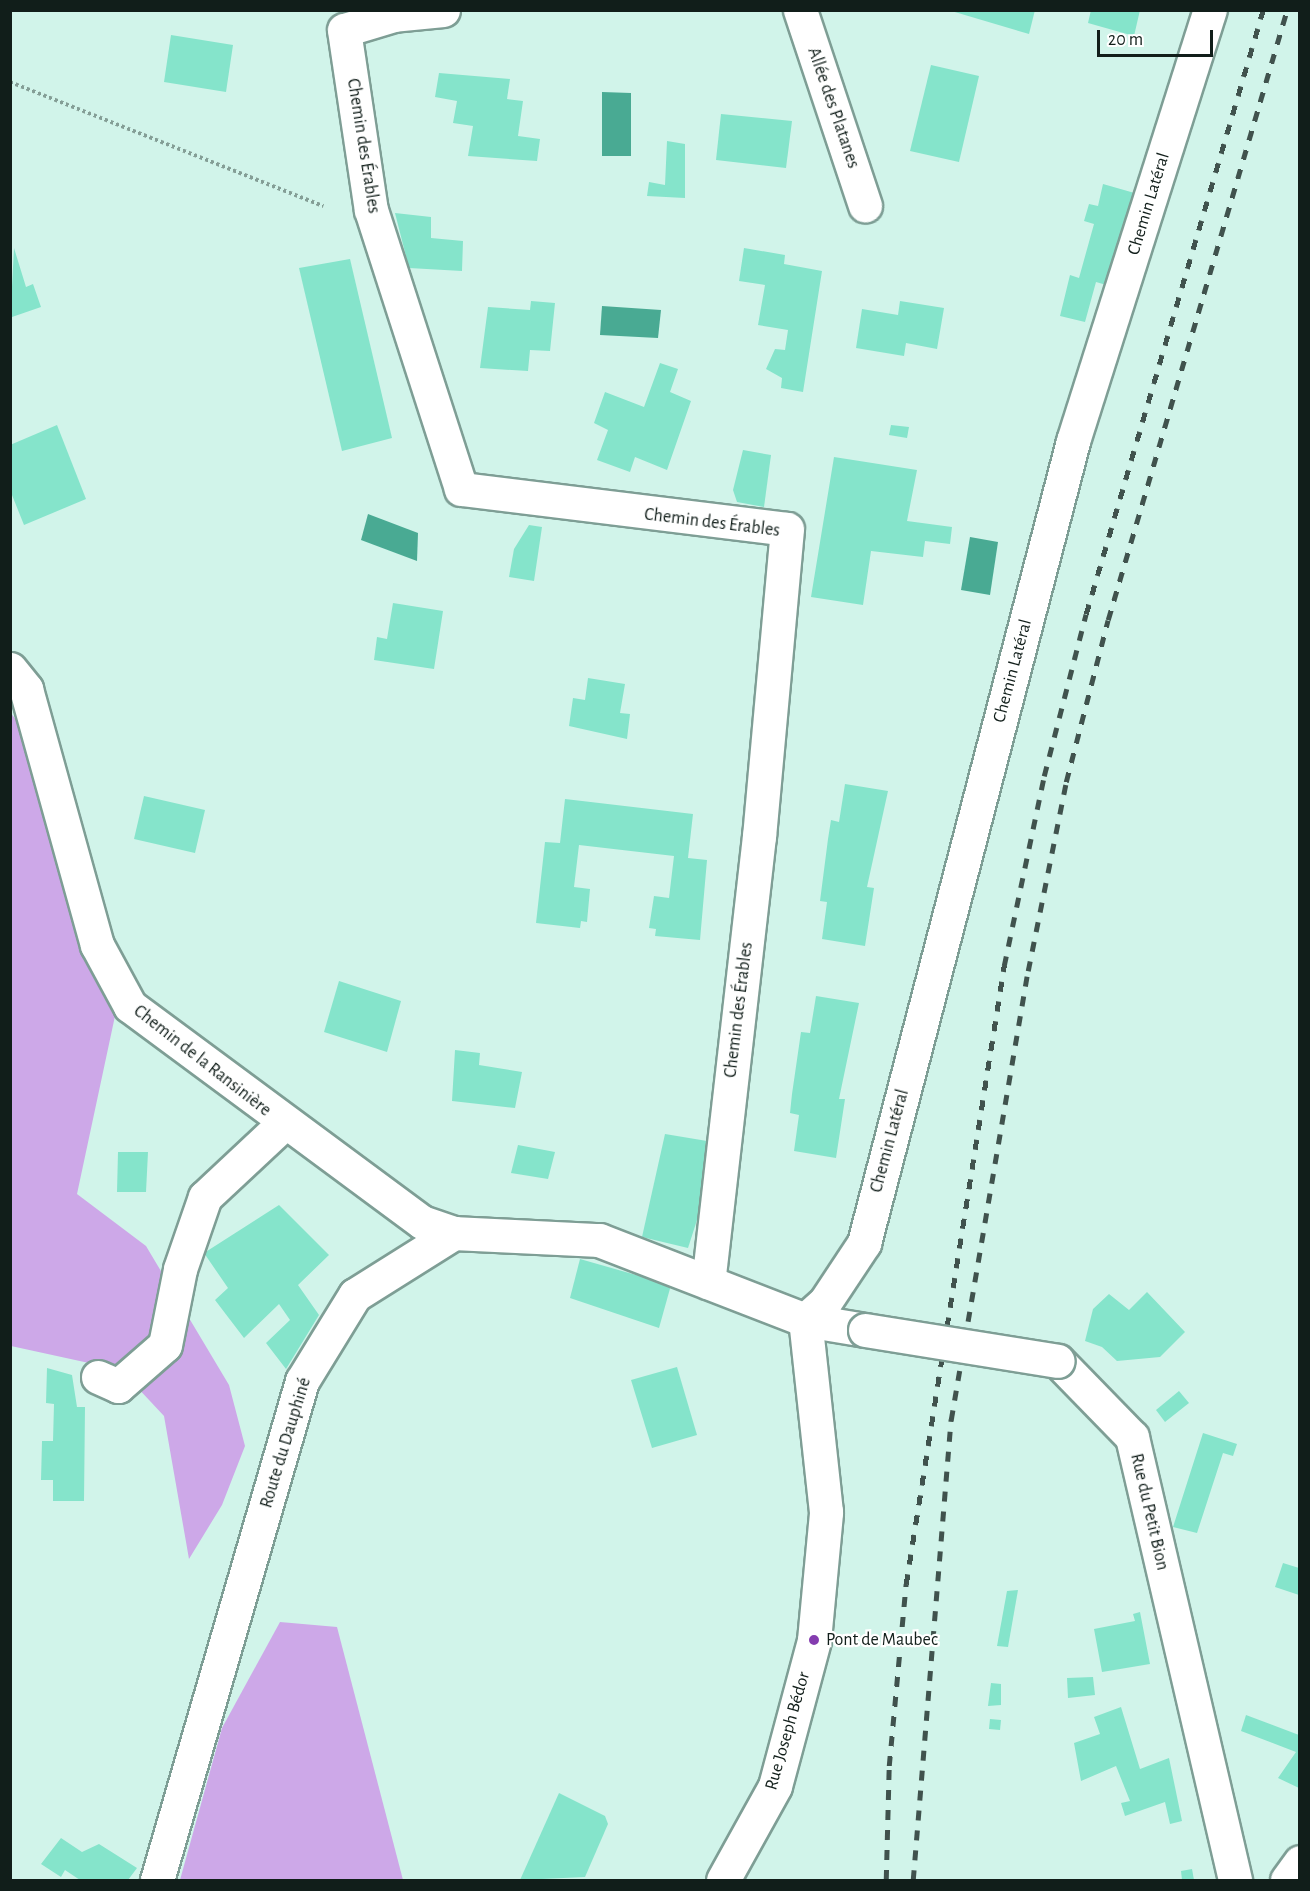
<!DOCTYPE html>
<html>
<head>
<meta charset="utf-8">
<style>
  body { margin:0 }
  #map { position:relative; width:1310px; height:1891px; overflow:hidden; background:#d1f4ea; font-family:"Alegreya Sans",sans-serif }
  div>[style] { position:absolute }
  .forest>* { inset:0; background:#cda8e8 }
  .water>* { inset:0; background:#49aa93 }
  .building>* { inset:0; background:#85e4cb }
  .path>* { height:4px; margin-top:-2px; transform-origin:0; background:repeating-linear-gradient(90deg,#849e96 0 3px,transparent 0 6px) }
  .roads { filter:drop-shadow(2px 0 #7e9e95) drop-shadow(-2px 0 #7e9e95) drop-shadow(0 2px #7e9e95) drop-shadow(0 -2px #7e9e95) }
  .minor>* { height:33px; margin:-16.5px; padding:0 16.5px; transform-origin:16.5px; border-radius:16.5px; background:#fff }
  .tertiary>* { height:33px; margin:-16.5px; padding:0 16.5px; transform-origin:16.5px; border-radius:16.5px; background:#fff }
  .rail>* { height:4.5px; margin-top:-2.25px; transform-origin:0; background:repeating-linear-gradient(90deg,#40524d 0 10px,transparent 0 20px) }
  .bridges { filter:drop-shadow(2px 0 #7e9e95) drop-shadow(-2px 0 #7e9e95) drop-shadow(0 2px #7e9e95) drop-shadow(0 -2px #7e9e95) }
  .tertiary-bridge>* { height:33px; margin:-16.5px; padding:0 16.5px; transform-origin:16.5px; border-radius:16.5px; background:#fff }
  .dots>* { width:16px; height:16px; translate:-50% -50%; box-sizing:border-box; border:3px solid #fff; border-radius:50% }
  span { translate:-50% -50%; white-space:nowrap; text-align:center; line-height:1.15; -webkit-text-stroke:4.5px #fff; paint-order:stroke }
  .street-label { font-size:18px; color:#111e1a }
  .poi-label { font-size:18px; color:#111e1a }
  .left { translate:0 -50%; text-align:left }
  .frame { position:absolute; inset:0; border:12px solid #111e1a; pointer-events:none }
  .scale { position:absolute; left:1097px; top:30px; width:116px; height:27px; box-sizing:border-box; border:3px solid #111e1a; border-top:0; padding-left:8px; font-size:18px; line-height:21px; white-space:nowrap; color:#111e1a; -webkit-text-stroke:4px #fff; paint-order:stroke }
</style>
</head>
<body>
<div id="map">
  <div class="forest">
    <i style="clip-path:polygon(10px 712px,20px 725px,115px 1016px,77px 1194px,146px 1246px,229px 1385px,245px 1446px,222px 1505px,189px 1559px,164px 1416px,121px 1370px,11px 1346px)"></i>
    <i style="clip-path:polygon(280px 1622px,337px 1627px,403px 1880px,180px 1880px,222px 1728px)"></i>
  </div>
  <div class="water">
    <i style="clip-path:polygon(602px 92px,631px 93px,631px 156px,602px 156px)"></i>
    <i style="clip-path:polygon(602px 306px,661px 310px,658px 338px,600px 335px)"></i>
    <i style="clip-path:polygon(368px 514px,418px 533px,417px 561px,361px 540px)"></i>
    <i style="clip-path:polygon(970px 537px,998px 542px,990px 595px,961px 590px)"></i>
  </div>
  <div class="building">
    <i style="clip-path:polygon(948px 10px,1035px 10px,1029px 34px)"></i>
    <i style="clip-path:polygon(1091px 10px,1140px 10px,1134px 36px,1088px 23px)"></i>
    <i style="clip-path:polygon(171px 35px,233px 45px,226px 92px,164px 82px)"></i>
    <i style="clip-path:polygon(931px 65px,979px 76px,959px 162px,910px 151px)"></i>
    <i style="clip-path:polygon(439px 73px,510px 79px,507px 99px,523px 101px,518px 136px,540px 139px,537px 161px,468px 156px,473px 126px,453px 123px,457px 101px,435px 97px)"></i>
    <i style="clip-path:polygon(721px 114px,792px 121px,786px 168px,716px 160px)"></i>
    <i style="clip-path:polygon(667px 141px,685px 144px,685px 198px,647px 196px,649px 182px,665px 185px)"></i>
    <i style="clip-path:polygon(1103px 184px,1138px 194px,1110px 286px,1096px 282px,1085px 322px,1060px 316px,1070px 275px,1079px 278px,1094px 224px,1084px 221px,1089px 204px,1098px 206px)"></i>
    <i style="clip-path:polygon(395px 213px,431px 217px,431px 238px,463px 241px,462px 271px,409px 268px)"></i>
    <i style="clip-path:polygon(14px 248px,26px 287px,33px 284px,41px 307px,12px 317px,10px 325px)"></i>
    <i style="clip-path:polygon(744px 248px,785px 255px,784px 264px,822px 271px,803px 392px,781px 388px,782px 378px,766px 369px,775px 349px,785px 350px,788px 330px,758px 325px,765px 285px,739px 281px)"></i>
    <i style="clip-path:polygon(350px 259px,392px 438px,342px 451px,299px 268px)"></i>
    <i style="clip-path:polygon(531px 301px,555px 303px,550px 351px,530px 350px,528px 371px,480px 368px,488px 307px,530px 310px)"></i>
    <i style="clip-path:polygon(900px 301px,944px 308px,937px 349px,906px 343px,904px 356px,856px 348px,862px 309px,898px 315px)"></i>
    <i style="clip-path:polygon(660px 363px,678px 369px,670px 392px,691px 401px,667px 470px,635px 457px,630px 472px,597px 460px,608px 430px,594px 423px,605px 392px,644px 407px)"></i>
    <i style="clip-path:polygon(57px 425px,86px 499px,24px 525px,10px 490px,10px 445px)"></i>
    <i style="clip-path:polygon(891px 425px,909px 427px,907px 438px,889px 435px)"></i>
    <i style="clip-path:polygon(743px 450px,771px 455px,764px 507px,737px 502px,733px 490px)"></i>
    <i style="clip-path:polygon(834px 457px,917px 470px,907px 521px,952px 527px,950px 544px,925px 541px,923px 557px,871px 551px,863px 605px,811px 597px)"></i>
    <i style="clip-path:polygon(529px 525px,542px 527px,534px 581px,509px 577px,514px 549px)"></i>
    <i style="clip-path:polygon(393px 603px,443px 611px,434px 669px,374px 660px,377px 637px,387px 639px)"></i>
    <i style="clip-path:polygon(588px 678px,625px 684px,620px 713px,630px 714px,627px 739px,569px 726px,573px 698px,585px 700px)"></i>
    <i style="clip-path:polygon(845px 784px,888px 791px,867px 887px,874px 888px,865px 946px,822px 939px,827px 902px,820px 901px,828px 839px,831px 820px,839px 822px)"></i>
    <i style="clip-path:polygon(144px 796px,205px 810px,195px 853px,134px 839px)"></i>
    <i style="clip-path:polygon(565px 799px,693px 814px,688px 858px,707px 860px,700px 940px,655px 936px,656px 929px,649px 928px,654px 896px,669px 898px,674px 856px,579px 845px,574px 887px,590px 889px,587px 922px,581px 921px,580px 928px,536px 923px,545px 842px,560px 843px)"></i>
    <i style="clip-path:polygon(339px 981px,401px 1001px,387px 1052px,324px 1032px)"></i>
    <i style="clip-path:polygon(816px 996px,859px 1003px,839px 1099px,845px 1099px,836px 1158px,794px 1151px,799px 1115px,790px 1113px,792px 1094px,801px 1032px,810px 1033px)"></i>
    <i style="clip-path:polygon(455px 1050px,480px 1053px,479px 1065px,522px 1072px,515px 1108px,452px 1101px)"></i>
    <i style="clip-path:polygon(665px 1134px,713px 1142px,706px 1192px,688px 1248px,642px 1237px)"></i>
    <i style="clip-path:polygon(518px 1145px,555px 1152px,548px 1179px,511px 1173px)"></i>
    <i style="clip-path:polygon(118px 1152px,148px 1152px,146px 1192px,117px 1192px)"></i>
    <i style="clip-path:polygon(279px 1205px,329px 1255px,298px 1285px,319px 1315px,286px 1369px,266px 1343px,290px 1320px,279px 1304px,244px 1338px,215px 1300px,228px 1288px,204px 1253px)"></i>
    <i style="clip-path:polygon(580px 1259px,671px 1285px,659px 1328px,570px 1298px)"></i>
    <i style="clip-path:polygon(1147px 1292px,1185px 1332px,1160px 1357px,1117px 1361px,1102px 1347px,1085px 1341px,1093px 1309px,1109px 1294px,1129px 1310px)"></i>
    <i style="clip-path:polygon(677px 1367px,697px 1435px,652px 1448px,631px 1380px)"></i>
    <i style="clip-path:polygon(47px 1368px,72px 1375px,77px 1407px,85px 1407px,84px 1501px,53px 1501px,53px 1480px,41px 1480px,42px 1441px,53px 1441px,54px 1404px,46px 1403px)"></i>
    <i style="clip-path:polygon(1179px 1391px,1189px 1403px,1165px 1422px,1156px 1410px)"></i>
    <i style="clip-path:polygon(1203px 1433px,1237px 1444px,1233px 1456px,1223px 1453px,1197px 1533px,1173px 1527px)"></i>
    <i style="clip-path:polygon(1283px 1563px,1299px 1568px,1299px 1595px,1275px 1587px)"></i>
    <i style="clip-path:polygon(1018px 1590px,1008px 1647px,997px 1646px,1007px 1591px)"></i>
    <i style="clip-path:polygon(1140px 1612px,1150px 1664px,1102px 1672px,1094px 1629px,1135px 1621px,1133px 1614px)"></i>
    <i style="clip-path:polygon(1093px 1677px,1095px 1695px,1068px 1698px,1067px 1678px)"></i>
    <i style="clip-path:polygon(991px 1683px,1001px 1684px,1001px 1705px,988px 1706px)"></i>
    <i style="clip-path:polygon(1121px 1707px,1140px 1769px,1169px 1758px,1182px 1821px,1170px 1824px,1165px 1802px,1125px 1816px,1121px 1803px,1130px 1801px,1116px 1766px,1081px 1781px,1074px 1743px,1100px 1734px,1094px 1717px)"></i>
    <i style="clip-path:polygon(1246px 1715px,1299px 1735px,1299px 1788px,1278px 1778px,1296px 1752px,1241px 1731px)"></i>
    <i style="clip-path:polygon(990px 1719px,1001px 1720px,1000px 1730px,989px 1729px)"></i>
    <i style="clip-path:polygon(559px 1793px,605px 1816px,608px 1824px,585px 1877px,520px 1880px)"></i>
    <i style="clip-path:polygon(61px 1838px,82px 1852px,99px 1844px,137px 1868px,128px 1880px,80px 1880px,65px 1870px,61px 1877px,41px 1864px)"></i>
    <i style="clip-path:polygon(1192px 1869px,1194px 1880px,1182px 1880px,1181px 1871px)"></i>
  </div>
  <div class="path">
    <i style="left:10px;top:82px;width:337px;rotate:21.6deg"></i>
  </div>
  <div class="roads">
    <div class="minor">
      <i style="left:443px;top:10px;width:49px;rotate:174.2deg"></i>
      <i style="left:394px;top:15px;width:52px;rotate:163.3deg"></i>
      <i style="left:344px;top:30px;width:182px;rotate:81.5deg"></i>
      <i style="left:371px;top:210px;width:293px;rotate:72.1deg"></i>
      <i style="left:461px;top:489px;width:328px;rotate:7deg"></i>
      <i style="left:787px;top:529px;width:308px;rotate:95.2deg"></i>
      <i style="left:759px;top:836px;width:449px;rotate:96.5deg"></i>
      <i style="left:800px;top:10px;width:206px;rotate:71.6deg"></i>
      <i style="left:10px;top:669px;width:26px;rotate:51deg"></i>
      <i style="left:26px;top:689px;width:266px;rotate:74.5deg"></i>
      <i style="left:97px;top:945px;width:69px;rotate:61.6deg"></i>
      <i style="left:130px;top:1006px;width:363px;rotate:36.5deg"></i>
      <i style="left:422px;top:1222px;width:34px;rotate:19deg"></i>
      <i style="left:98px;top:1377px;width:22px;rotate:24deg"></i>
      <i style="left:118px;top:1386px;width:62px;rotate:-41.1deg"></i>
      <i style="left:165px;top:1345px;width:77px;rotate:-78.8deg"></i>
      <i style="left:180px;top:1269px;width:76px;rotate:-70.9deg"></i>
      <i style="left:205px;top:1197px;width:107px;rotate:-43.1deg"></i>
      <i style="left:723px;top:1880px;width:107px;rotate:-61deg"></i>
      <i style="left:775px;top:1786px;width:151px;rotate:-75deg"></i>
      <i style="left:814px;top:1640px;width:129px;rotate:-84.6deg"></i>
      <i style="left:826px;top:1512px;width:193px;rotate:-96.2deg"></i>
      <i style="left:805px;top:1320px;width:27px;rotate:-42deg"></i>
      <i style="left:825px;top:1302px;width:71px;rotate:-56.5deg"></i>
      <i style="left:864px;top:1243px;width:829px;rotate:-75.39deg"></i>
      <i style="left:1073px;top:441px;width:452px;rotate:-72.4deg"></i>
      <i style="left:1287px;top:1880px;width:22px;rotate:-54deg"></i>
    </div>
    <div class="tertiary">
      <i style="left:1058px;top:1361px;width:106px;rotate:45.8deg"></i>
      <i style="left:1132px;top:1437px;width:455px;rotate:76.9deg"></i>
      <i style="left:157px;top:1880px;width:520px;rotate:-73.8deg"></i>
      <i style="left:302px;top:1381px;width:101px;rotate:-58.4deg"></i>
      <i style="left:355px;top:1295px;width:117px;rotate:-32.1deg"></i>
      <i style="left:454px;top:1233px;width:145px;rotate:2.8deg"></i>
      <i style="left:599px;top:1240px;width:221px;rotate:21.2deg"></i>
      <i style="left:805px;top:1320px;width:61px;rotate:9.5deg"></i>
    </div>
  </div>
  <div class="rail">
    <i style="left:886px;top:1880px;width:114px;rotate:-88.5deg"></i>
    <i style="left:889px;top:1766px;width:183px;rotate:-84.7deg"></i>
    <i style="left:906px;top:1584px;width:626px;rotate:-80.99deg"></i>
    <i style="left:1004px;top:966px;width:194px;rotate:-78.1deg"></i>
    <i style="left:1044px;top:776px;width:167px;rotate:-75.5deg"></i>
    <i style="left:1086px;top:614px;width:629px;rotate:-73.67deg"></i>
    <i style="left:913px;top:1880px;width:462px;rotate:-85.3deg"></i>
    <i style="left:951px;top:1420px;width:456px;rotate:-80.3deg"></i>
    <i style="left:1028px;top:971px;width:193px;rotate:-78.6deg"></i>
    <i style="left:1066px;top:782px;width:167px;rotate:-75.5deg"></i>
    <i style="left:1108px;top:620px;width:636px;rotate:-73.65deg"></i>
  </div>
  <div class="bridges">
    <div class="tertiary-bridge">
      <i style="left:865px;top:1330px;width:195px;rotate:9.1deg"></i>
    </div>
  </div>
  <div class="dots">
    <i style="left:814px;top:1640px;background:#843caf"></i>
  </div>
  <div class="street-label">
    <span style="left:833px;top:108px;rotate:71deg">Allée des Platanes</span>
    <span style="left:363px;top:146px;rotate:81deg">Chemin des Érables</span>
    <span style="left:1149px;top:204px;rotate:-73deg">Chemin Latéral</span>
    <span style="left:712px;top:523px;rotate:7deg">Chemin des Érables</span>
    <span style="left:1013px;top:671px;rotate:-75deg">Chemin Latéral</span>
    <span style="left:739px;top:1010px;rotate:-83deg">Chemin des Érables</span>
    <span style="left:202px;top:1061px;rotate:38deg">Chemin de la Ransinière</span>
    <span style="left:890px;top:1141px;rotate:-75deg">Chemin Latéral</span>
    <span style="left:286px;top:1443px;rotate:-73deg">Route du Dauphiné</span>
    <span style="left:1149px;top:1512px;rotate:77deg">Rue du Petit Bion</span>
    <span style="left:788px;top:1731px;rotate:-74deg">Rue Joseph Bédor</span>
  </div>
  <div class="poi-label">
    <span class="left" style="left:826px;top:1640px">Pont de Maubec</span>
  </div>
  <div class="frame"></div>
  <div class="scale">20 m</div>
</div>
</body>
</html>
